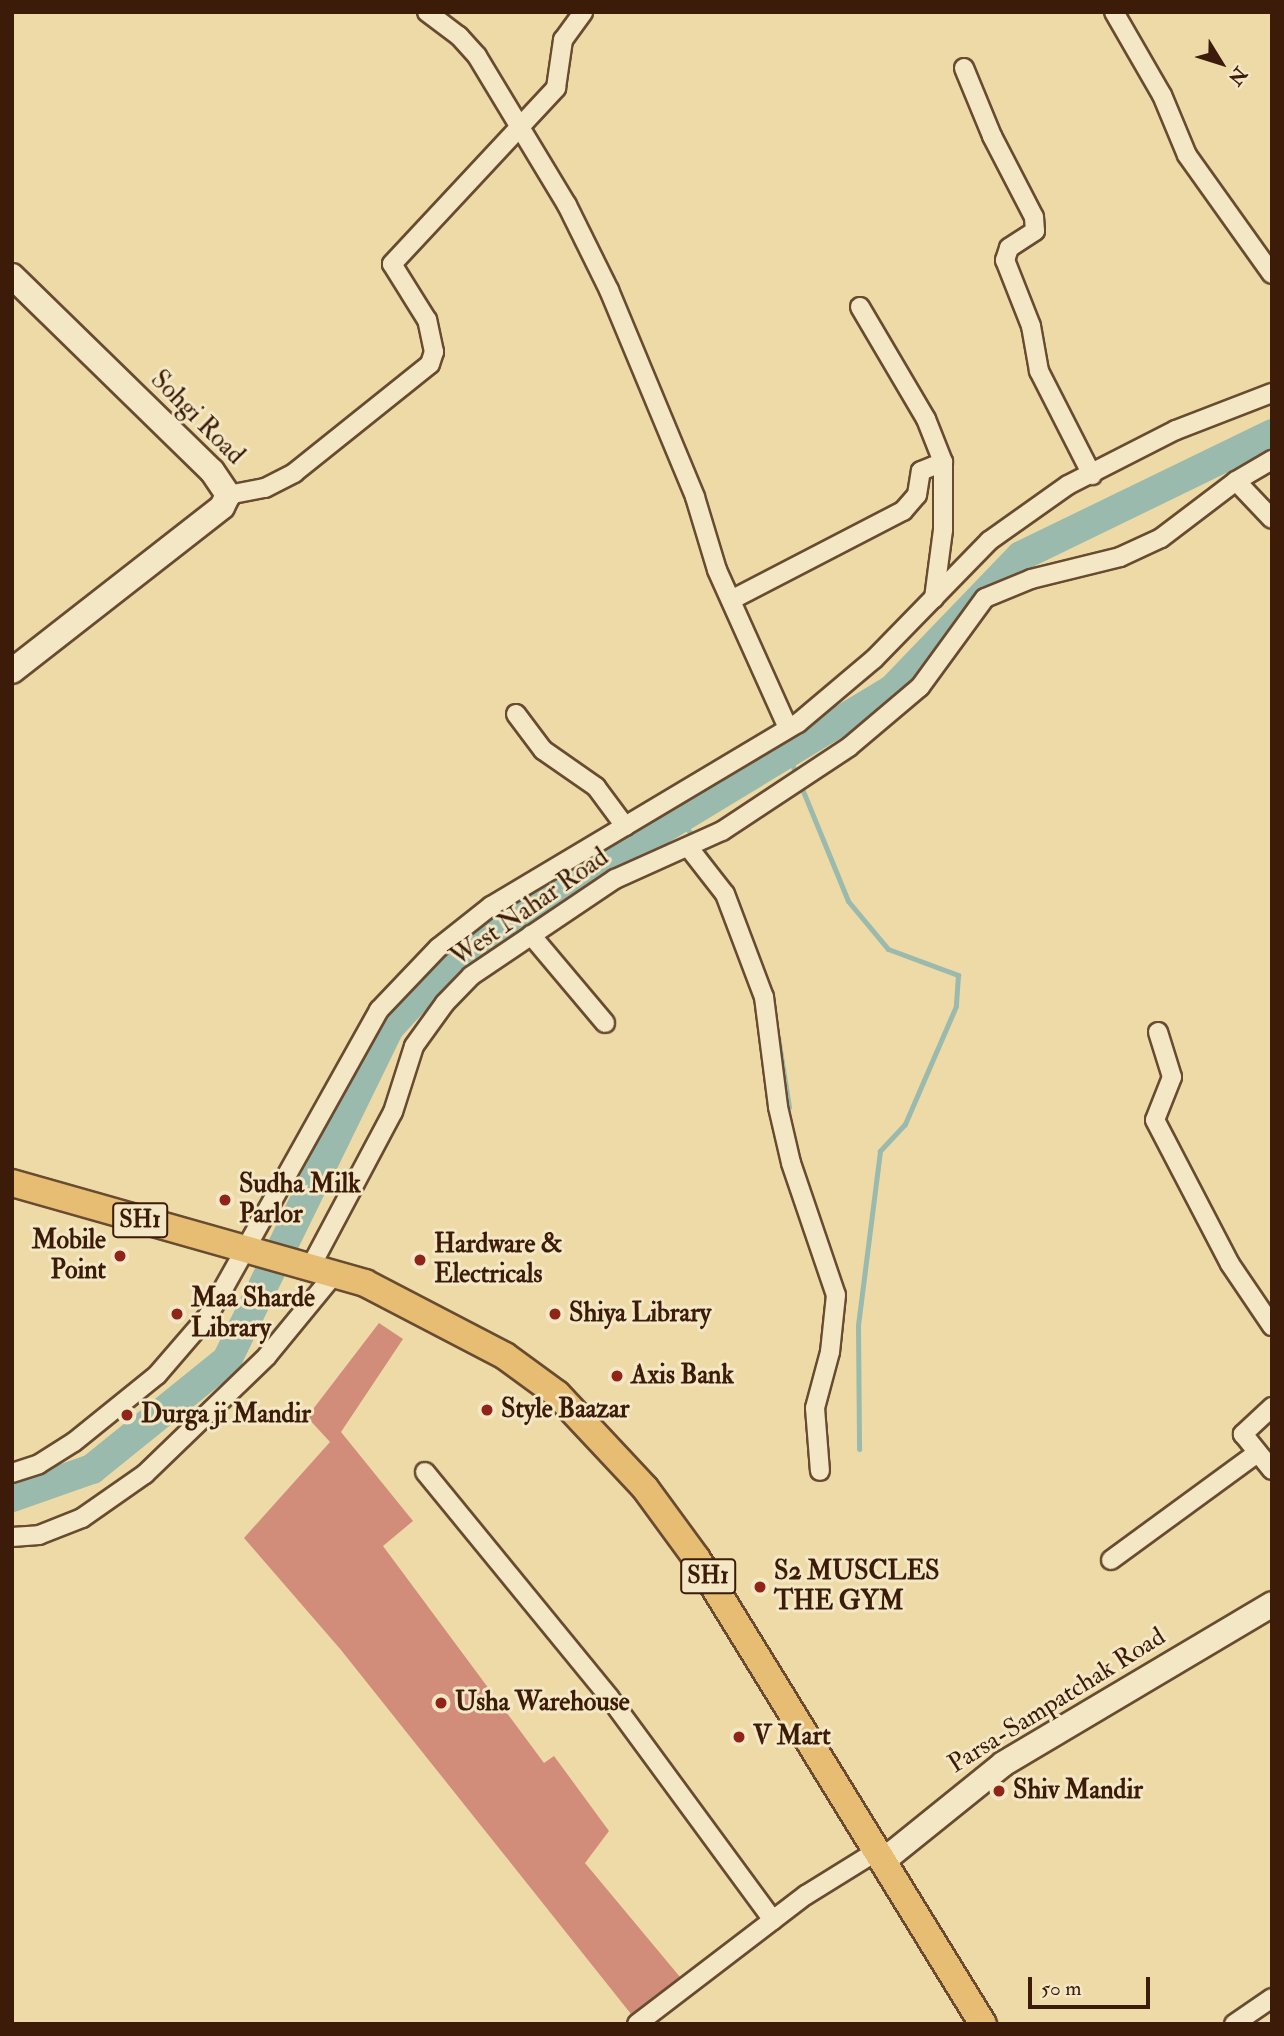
<!DOCTYPE html>
<html>
<head>
<meta charset="utf-8">
<style>
  body { margin:0 }
  #map { position:relative; width:1284px; height:2036px; overflow:hidden; background:#eddaa6; font-family:"IM FELL Double Pica",serif }
  div>[style] { position:absolute }
  .stream>* { height:5px; margin:-2.5px; padding:0 2.5px; transform-origin:2.5px; border-radius:2.5px; background:#9abaad }
  .river>* { height:30px; margin:-15px; padding:0 15px; transform-origin:15px; border-radius:15px; background:#9abaad }
  .building>* { inset:0; background:#d28d7a }
  .roads { filter:drop-shadow(2px 0 #684b30) drop-shadow(-2px 0 #684b30) drop-shadow(0 2px #684b30) drop-shadow(0 -2px #684b30) }
  .street>* { height:18px; margin:-9px; padding:0 9px; transform-origin:9px; border-radius:9px; background:#f3e7c5 }
  .secondary>* { height:24px; margin:-12px; padding:0 12px; transform-origin:12px; border-radius:12px; background:#f3e7c5 }
  .primary>* { height:26px; margin:-13px; padding:0 13px; transform-origin:13px; border-radius:13px; background:#e6bd73 }
  .dots>* { width:19px; height:19px; translate:-50% -50%; box-sizing:border-box; border:4px solid #f3e7c5; border-radius:50% }
  span { translate:-50% -50%; white-space:nowrap; text-align:center; line-height:1.15; -webkit-text-stroke:6px #f3e7c5; paint-order:stroke }
  .shield-label span { padding:2px 5px; background:#f3e7c5; border:2px solid; border-radius:5px; -webkit-text-stroke-width:0 }
  .shield-label { font-size:24px; color:#3c1b08; font-weight:700 }
  .street-label { font-size:26px; color:#3c1b08 }
  .poi-label { font-size:26px; color:#3c1b08; font-weight:700 }
  .left { translate:0 -50%; text-align:left }
  .right { translate:-100% -50%; text-align:right }
  .frame { position:absolute; inset:0; border:14px solid #3c1b08; pointer-events:none }
  .north { position:absolute; left:1186px; top:28px; width:70px; height:70px; -webkit-text-stroke:5px #f3e7c5; paint-order:stroke; rotate:128deg; font-size:19px; font-weight:700; line-height:28px; text-align:center; color:#3c1b08 }
  .north::after { content:''; display:block; margin:auto; width:24px; height:32px; background:#3c1b08; clip-path:polygon(50% 0,100% 100%,50% 72%,0 100%) }
  .scale { position:absolute; left:1028px; top:1977px; width:122px; height:32px; box-sizing:border-box; border:4px solid #3c1b08; border-top:0; padding-left:9px; font-size:21px; line-height:24px; white-space:nowrap; color:#3c1b08; -webkit-text-stroke:5px #f3e7c5; paint-order:stroke }
</style>
</head>
<body>
<div id="map">
  <div class="stream">
    <i style="left:787px;top:752px;width:161px;rotate:67.7deg"></i>
    <i style="left:848px;top:901px;width:62px;rotate:50.2deg"></i>
    <i style="left:888px;top:949px;width:75px;rotate:20.4deg"></i>
    <i style="left:958px;top:975px;width:31px;rotate:94deg"></i>
    <i style="left:956px;top:1006px;width:129px;rotate:113.4deg"></i>
    <i style="left:905px;top:1124px;width:37px;rotate:133deg"></i>
    <i style="left:880px;top:1151px;width:176px;rotate:97.2deg"></i>
    <i style="left:858px;top:1326px;width:123px;rotate:89.5deg"></i>
    <i style="left:678px;top:816px;width:68px;rotate:54deg"></i>
    <i style="left:778px;top:1037px;width:71px;rotate:81.1deg"></i>
  </div>
  <div class="river">
    <i style="left:12px;top:1497px;width:85px;rotate:-19.3deg"></i>
    <i style="left:92px;top:1469px;width:174px;rotate:-38.9deg"></i>
    <i style="left:227px;top:1360px;width:369px;rotate:-64deg"></i>
    <i style="left:389px;top:1028px;width:46px;rotate:-47.6deg"></i>
    <i style="left:420px;top:994px;width:104px;rotate:-39.9deg"></i>
    <i style="left:500px;top:927px;width:458px;rotate:-31.2deg"></i>
    <i style="left:892px;top:690px;width:186px;rotate:-46.1deg"></i>
    <i style="left:1021px;top:556px;width:279px;rotate:-25.9deg"></i>
  </div>
  <div class="building">
    <i style="clip-path:polygon(379px 1323px,403px 1339px,341px 1432px,413px 1521px,383px 1546px,544px 1763px,554px 1756px,609px 1831px,585px 1863px,680px 1977px,631px 2014px,341px 1650px,244px 1538px,330px 1442px,307px 1417px)"></i>
  </div>
  <div class="roads">
    <div class="street">
      <i style="left:427px;top:12px;width:40px;rotate:37deg"></i>
      <i style="left:459px;top:36px;width:27px;rotate:48deg"></i>
      <i style="left:477px;top:56px;width:174px;rotate:58.9deg"></i>
      <i style="left:567px;top:205px;width:95px;rotate:63.7deg"></i>
      <i style="left:609px;top:290px;width:224px;rotate:67.4deg"></i>
      <i style="left:695px;top:497px;width:76px;rotate:73.2deg"></i>
      <i style="left:717px;top:570px;width:173px;rotate:65.8deg"></i>
      <i style="left:1114px;top:12px;width:96px;rotate:60deg"></i>
      <i style="left:1162px;top:95px;width:65px;rotate:67.4deg"></i>
      <i style="left:1187px;top:155px;width:146px;rotate:54.5deg"></i>
      <i style="left:964px;top:68px;width:74px;rotate:67.6deg"></i>
      <i style="left:992px;top:136px;width:91px;rotate:62.6deg"></i>
      <i style="left:1034px;top:217px;width:14px;rotate:86deg"></i>
      <i style="left:1035px;top:231px;width:31px;rotate:147deg"></i>
      <i style="left:1009px;top:248px;width:13px;rotate:108deg"></i>
      <i style="left:1005px;top:260px;width:71px;rotate:68.5deg"></i>
      <i style="left:1031px;top:326px;width:46px;rotate:79.9deg"></i>
      <i style="left:1039px;top:371px;width:117px;rotate:63deg"></i>
      <i style="left:860px;top:307px;width:130px;rotate:59.5deg"></i>
      <i style="left:926px;top:419px;width:46px;rotate:68.4deg"></i>
      <i style="left:943px;top:462px;width:68px;rotate:90deg"></i>
      <i style="left:943px;top:530px;width:69px;rotate:97.5deg"></i>
      <i style="left:1236px;top:481px;width:52px;rotate:46.5deg"></i>
      <i style="left:228px;top:495px;width:38px;rotate:-11deg"></i>
      <i style="left:265px;top:488px;width:33px;rotate:-27deg"></i>
      <i style="left:294px;top:473px;width:174px;rotate:-38.7deg"></i>
      <i style="left:430px;top:364px;width:13px;rotate:-72deg"></i>
      <i style="left:434px;top:352px;width:33px;rotate:-102deg"></i>
      <i style="left:427px;top:320px;width:66px;rotate:-122deg"></i>
      <i style="left:392px;top:264px;width:241px;rotate:-47deg"></i>
      <i style="left:556px;top:88px;width:49px;rotate:-81.7deg"></i>
      <i style="left:563px;top:40px;width:34px;rotate:-54deg"></i>
      <i style="left:731px;top:600px;width:194px;rotate:-27.4deg"></i>
      <i style="left:903px;top:511px;width:21px;rotate:-49deg"></i>
      <i style="left:917px;top:495px;width:24px;rotate:-81deg"></i>
      <i style="left:921px;top:471px;width:24px;rotate:-22deg"></i>
      <i style="left:516px;top:714px;width:45px;rotate:53.1deg"></i>
      <i style="left:543px;top:750px;width:65px;rotate:34.9deg"></i>
      <i style="left:596px;top:787px;width:49px;rotate:53.4deg"></i>
      <i style="left:689px;top:848px;width:58px;rotate:52deg"></i>
      <i style="left:725px;top:894px;width:110px;rotate:69.3deg"></i>
      <i style="left:764px;top:997px;width:111px;rotate:82.7deg"></i>
      <i style="left:778px;top:1107px;width:57px;rotate:76.9deg"></i>
      <i style="left:791px;top:1163px;width:139px;rotate:71.2deg"></i>
      <i style="left:836px;top:1295px;width:57px;rotate:96deg"></i>
      <i style="left:830px;top:1352px;width:58px;rotate:105deg"></i>
      <i style="left:815px;top:1408px;width:63px;rotate:85.5deg"></i>
      <i style="left:531px;top:935px;width:115px;rotate:49.9deg"></i>
      <i style="left:1158px;top:1032px;width:47px;rotate:72.7deg"></i>
      <i style="left:1172px;top:1077px;width:46px;rotate:111.6deg"></i>
      <i style="left:1155px;top:1120px;width:162px;rotate:62.5deg"></i>
      <i style="left:1230px;top:1264px;width:75px;rotate:55.9deg"></i>
      <i style="left:311px;top:1266px;width:174px;rotate:-62deg"></i>
      <i style="left:393px;top:1112px;width:69px;rotate:-72.3deg"></i>
      <i style="left:414px;top:1046px;width:53px;rotate:-54.2deg"></i>
      <i style="left:445px;top:1003px;width:37px;rotate:-46deg"></i>
      <i style="left:471px;top:976px;width:174px;rotate:-34deg"></i>
      <i style="left:615px;top:879px;width:117px;rotate:-24.2deg"></i>
      <i style="left:722px;top:831px;width:152px;rotate:-33.5deg"></i>
      <i style="left:849px;top:747px;width:93px;rotate:-40.2deg"></i>
      <i style="left:920px;top:687px;width:110px;rotate:-53.9deg"></i>
      <i style="left:985px;top:598px;width:50px;rotate:-22.4deg"></i>
      <i style="left:1031px;top:579px;width:92px;rotate:-13.9deg"></i>
      <i style="left:1120px;top:557px;width:45px;rotate:-24.9deg"></i>
      <i style="left:1161px;top:538px;width:94px;rotate:-37.2deg"></i>
      <i style="left:1236px;top:481px;width:42px;rotate:-30.3deg"></i>
      <i style="left:1272px;top:1407px;width:40px;rotate:137deg"></i>
      <i style="left:1243px;top:1434px;width:46px;rotate:51.1deg"></i>
      <i style="left:425px;top:1472px;width:291px;rotate:50.7deg"></i>
      <i style="left:609px;top:1697px;width:277px;rotate:53.7deg"></i>
      <i style="left:12px;top:1473px;width:28px;rotate:-18deg"></i>
      <i style="left:39px;top:1464px;width:41px;rotate:-32.2deg"></i>
      <i style="left:74px;top:1442px;width:107px;rotate:-38.9deg"></i>
      <i style="left:157px;top:1375px;width:78px;rotate:-49.2deg"></i>
      <i style="left:208px;top:1316px;width:351px;rotate:-60.8deg"></i>
      <i style="left:379px;top:1010px;width:86px;rotate:-46.4deg"></i>
      <i style="left:438px;top:948px;width:68px;rotate:-38.4deg"></i>
      <i style="left:491px;top:906px;width:357px;rotate:-30.8deg"></i>
      <i style="left:798px;top:723px;width:99px;rotate:-40.1deg"></i>
      <i style="left:874px;top:659px;width:165px;rotate:-45.7deg"></i>
      <i style="left:989px;top:541px;width:97px;rotate:-35.3deg"></i>
      <i style="left:1068px;top:485px;width:121px;rotate:-27deg"></i>
      <i style="left:1176px;top:430px;width:103px;rotate:-21.1deg"></i>
      <i style="left:12px;top:1537px;width:27px;rotate:-4deg"></i>
      <i style="left:39px;top:1535px;width:46px;rotate:-21.6deg"></i>
      <i style="left:82px;top:1518px;width:77px;rotate:-34.9deg"></i>
      <i style="left:145px;top:1474px;width:170px;rotate:-44deg"></i>
      <i style="left:267px;top:1356px;width:109px;rotate:-50.6deg"></i>
      <i style="left:1111px;top:1560px;width:180px;rotate:-36.2deg"></i>
      <i style="left:637px;top:2024px;width:213px;rotate:-37.4deg"></i>
      <i style="left:806px;top:1895px;width:84px;rotate:-31.8deg"></i>
      <i style="left:1234px;top:2024px;width:46px;rotate:-34.4deg"></i>
    </div>
    <div class="secondary">
      <i style="left:12px;top:276px;width:279px;rotate:44.3deg"></i>
      <i style="left:212px;top:471px;width:29px;rotate:56deg"></i>
      <i style="left:228px;top:495px;width:13px;rotate:117deg"></i>
      <i style="left:222px;top:507px;width:266px;rotate:142deg"></i>
      <i style="left:883px;top:1861px;width:154px;rotate:-38.9deg"></i>
      <i style="left:1003px;top:1764px;width:313px;rotate:-30.7deg"></i>
    </div>
    <div class="primary">
      <i style="left:12px;top:1183px;width:367px;rotate:15.8deg"></i>
      <i style="left:365px;top:1283px;width:158px;rotate:27.5deg"></i>
      <i style="left:505px;top:1356px;width:64px;rotate:36.2deg"></i>
      <i style="left:557px;top:1394px;width:129px;rotate:46.9deg"></i>
      <i style="left:645px;top:1488px;width:88px;rotate:53.8deg"></i>
      <i style="left:697px;top:1559px;width:546px;rotate:58.41deg"></i>
    </div>
  </div>
  <div class="dots">
    <i style="left:225px;top:1200px;background:#8f2418"></i>
    <i style="left:120px;top:1256px;background:#8f2418"></i>
    <i style="left:420px;top:1260px;background:#8f2418"></i>
    <i style="left:177px;top:1314px;background:#8f2418"></i>
    <i style="left:555px;top:1314px;background:#8f2418"></i>
    <i style="left:617px;top:1376px;background:#8f2418"></i>
    <i style="left:487px;top:1410px;background:#8f2418"></i>
    <i style="left:127px;top:1415px;background:#8f2418"></i>
    <i style="left:760px;top:1587px;background:#8f2418"></i>
    <i style="left:441px;top:1703px;background:#8f2418"></i>
    <i style="left:739px;top:1737px;background:#8f2418"></i>
    <i style="left:999px;top:1791px;background:#8f2418"></i>
  </div>
  <div class="shield-label">
    <span style="left:140px;top:1220px">SH1</span>
    <span style="left:708px;top:1576px">SH1</span>
  </div>
  <div class="street-label">
    <span style="left:197px;top:418px;rotate:45deg">Sohgi Road</span>
    <span style="left:530px;top:908px;rotate:-35deg">West Nahar Road</span>
    <span style="left:1057px;top:1701px;rotate:-32deg">Parsa-Sampatchak Road</span>
  </div>
  <div class="poi-label">
    <span class="left" style="left:239px;top:1200px">Sudha Milk<br>Parlor</span>
    <span class="right" style="left:106px;top:1256px">Mobile<br>Point</span>
    <span class="left" style="left:434px;top:1260px">Hardware &amp;<br>Electricals</span>
    <span class="left" style="left:191px;top:1314px">Maa Sharde<br>Library</span>
    <span class="left" style="left:569px;top:1314px">Shiya Library</span>
    <span class="left" style="left:631px;top:1376px">Axis Bank</span>
    <span class="left" style="left:501px;top:1410px">Style Baazar</span>
    <span class="left" style="left:141px;top:1415px">Durga ji Mandir</span>
    <span class="left" style="left:774px;top:1587px">S2 MUSCLES<br>THE GYM</span>
    <span class="left" style="left:455px;top:1703px">Usha Warehouse</span>
    <span class="left" style="left:753px;top:1737px">V Mart</span>
    <span class="left" style="left:1013px;top:1791px">Shiv Mandir</span>
  </div>
  <div class="frame"></div>
  <div class="north">N</div>
  <div class="scale">50 m</div>
</div>
</body>
</html>
